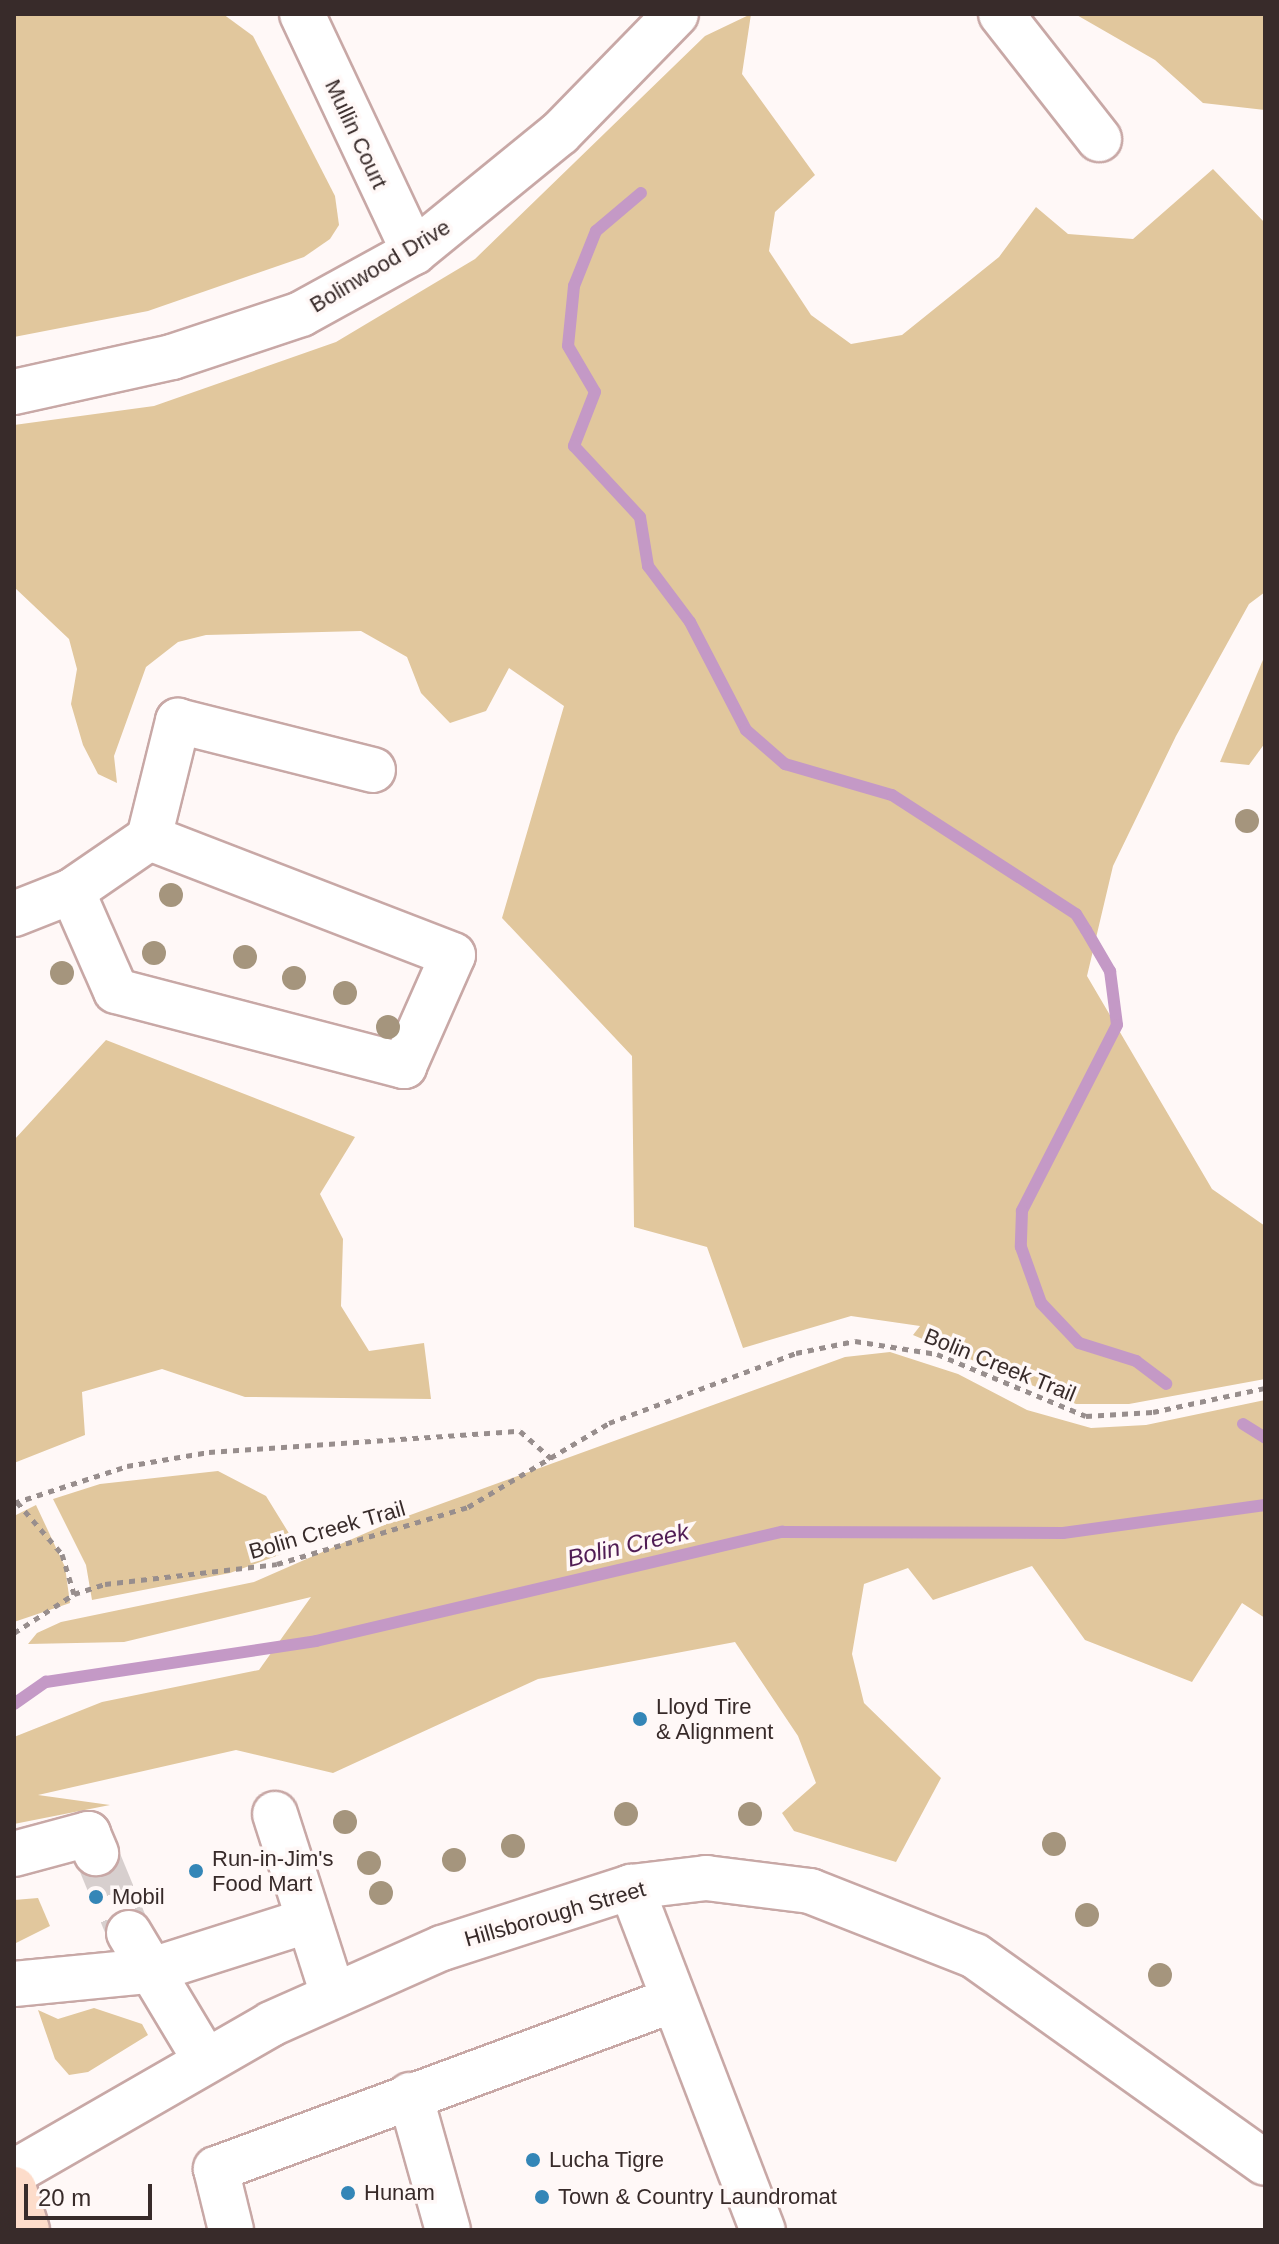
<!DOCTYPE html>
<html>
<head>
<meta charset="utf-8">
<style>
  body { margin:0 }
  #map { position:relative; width:1279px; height:2244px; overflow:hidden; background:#fff8f7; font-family:Arial,sans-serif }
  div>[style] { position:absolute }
  .green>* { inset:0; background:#e1c79d }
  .stream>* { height:12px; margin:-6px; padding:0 6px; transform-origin:6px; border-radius:6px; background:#c499c6 }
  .minor-tunnel>* { height:44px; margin-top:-22px; transform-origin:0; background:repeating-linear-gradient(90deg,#d7cfce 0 44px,transparent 0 66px) }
  .path>* { height:5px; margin-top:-2.5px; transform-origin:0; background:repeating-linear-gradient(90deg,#988e8d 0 6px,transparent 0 12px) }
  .roads { filter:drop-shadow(2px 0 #c8a8a6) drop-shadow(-2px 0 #c8a8a6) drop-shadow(0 2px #c8a8a6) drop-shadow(0 -2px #c8a8a6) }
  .minor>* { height:44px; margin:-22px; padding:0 22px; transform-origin:22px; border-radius:22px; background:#fff }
  .major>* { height:44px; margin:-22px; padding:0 22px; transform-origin:22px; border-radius:22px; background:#fddcca }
  .trees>* { width:24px; height:24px; margin:-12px; border-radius:50%; background:#a5957d }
  .dots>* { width:22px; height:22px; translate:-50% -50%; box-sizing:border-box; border:4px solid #fff8f7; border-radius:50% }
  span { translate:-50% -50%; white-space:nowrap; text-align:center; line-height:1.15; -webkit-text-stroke:7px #fff8f7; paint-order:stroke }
  .street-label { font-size:22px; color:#382b2a }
  .poi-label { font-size:22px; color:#382b2a }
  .left { translate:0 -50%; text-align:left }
  .water-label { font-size:24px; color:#501c54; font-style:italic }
  .frame { position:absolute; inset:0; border:16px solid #382b2a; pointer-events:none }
  .scale { position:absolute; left:24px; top:2184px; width:128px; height:36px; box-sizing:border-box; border:4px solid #382b2a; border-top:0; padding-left:10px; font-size:24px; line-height:28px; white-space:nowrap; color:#382b2a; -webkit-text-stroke:6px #fff8f7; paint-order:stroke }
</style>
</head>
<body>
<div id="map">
  <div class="green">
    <i style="clip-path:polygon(14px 14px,223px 14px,253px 36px,335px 196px,339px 225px,330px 239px,304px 257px,148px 311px,14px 337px)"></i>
    <i style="clip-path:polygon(751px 14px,742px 74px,815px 175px,775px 212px,769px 251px,811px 315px,851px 344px,902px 335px,999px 257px,1036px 207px,1068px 234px,1133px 239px,1213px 169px,1265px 223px,1265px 592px,1249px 604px,1176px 736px,1113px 866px,1087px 976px,1212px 1189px,1265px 1226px,1265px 1379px,1129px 1404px,1076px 1404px,913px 1335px,920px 1326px,851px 1316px,743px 1348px,707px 1247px,634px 1227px,632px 1056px,502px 918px,564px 706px,509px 668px,486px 711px,450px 723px,421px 693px,407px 657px,361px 631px,206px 635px,178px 642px,146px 667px,114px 756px,117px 783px,98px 774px,83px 745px,71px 704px,77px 669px,69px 639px,14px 587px,14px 425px,154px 406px,336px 342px,475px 259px,705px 36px)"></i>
    <i style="clip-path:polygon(1075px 14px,1265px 14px,1265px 110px,1203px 103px,1155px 60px)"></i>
    <i style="clip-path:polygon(1265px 655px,1265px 743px,1249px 765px,1220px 762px)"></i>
    <i style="clip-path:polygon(106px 1040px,355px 1137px,320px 1194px,343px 1239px,341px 1306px,369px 1351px,424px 1343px,431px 1399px,245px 1397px,162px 1369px,82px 1392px,85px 1435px,14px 1463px,14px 1140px)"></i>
    <i style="clip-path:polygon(890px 1352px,958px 1374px,1027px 1410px,1091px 1428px,1146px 1425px,1265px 1400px,1265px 1618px,1242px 1603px,1192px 1682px,1085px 1640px,1032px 1566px,933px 1600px,908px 1568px,864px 1584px,852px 1654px,864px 1703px,941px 1778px,896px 1862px,794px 1831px,782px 1813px,816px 1783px,798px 1736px,735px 1642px,538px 1679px,333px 1773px,236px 1750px,38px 1795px,110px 1805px,14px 1824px,14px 1737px,102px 1702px,259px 1670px,311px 1597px,124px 1642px,28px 1644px,37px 1633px,61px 1622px,254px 1582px,391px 1522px,845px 1357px)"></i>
    <i style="clip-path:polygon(218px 1471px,266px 1496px,298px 1548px,230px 1573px,92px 1600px,86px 1565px,53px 1499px,100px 1484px)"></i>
    <i style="clip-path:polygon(36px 1505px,65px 1567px,70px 1603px,14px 1622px,14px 1516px)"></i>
    <i style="clip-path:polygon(38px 1898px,50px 1926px,14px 1944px,14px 1900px)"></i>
    <i style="clip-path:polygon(94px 2008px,142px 2024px,148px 2035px,88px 2072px,69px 2075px,55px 2059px,38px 2010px,58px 2019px)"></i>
  </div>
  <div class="stream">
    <i style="left:641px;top:193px;width:59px;rotate:139.8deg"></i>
    <i style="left:596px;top:231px;width:59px;rotate:111.8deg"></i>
    <i style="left:574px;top:286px;width:60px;rotate:95.7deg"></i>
    <i style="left:568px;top:346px;width:53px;rotate:59.6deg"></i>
    <i style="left:595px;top:392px;width:58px;rotate:111.3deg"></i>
    <i style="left:574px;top:446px;width:97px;rotate:47.1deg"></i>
    <i style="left:640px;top:517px;width:50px;rotate:80.7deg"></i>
    <i style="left:648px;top:566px;width:70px;rotate:53.1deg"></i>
    <i style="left:690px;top:622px;width:122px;rotate:62.6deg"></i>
    <i style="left:746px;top:730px;width:52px;rotate:41.1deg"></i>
    <i style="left:785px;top:764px;width:111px;rotate:16.2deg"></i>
    <i style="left:892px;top:795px;width:219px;rotate:32.9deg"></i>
    <i style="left:1076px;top:914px;width:19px;rotate:58deg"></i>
    <i style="left:1086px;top:930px;width:48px;rotate:59.7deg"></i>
    <i style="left:1110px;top:971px;width:54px;rotate:82.6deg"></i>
    <i style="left:1117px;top:1025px;width:209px;rotate:117.1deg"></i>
    <i style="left:1022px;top:1211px;width:36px;rotate:92deg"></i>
    <i style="left:1021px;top:1247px;width:59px;rotate:70.3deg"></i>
    <i style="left:1041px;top:1303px;width:55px;rotate:46.5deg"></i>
    <i style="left:1079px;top:1343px;width:60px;rotate:17.5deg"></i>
    <i style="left:1136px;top:1361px;width:38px;rotate:37deg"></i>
    <i style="left:1243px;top:1424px;width:26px;rotate:32deg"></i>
    <i style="left:14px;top:1704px;width:39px;rotate:-35deg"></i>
    <i style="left:46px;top:1682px;width:273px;rotate:-8.6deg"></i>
    <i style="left:316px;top:1641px;width:479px;rotate:-13.2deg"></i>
    <i style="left:782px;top:1532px;width:281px;rotate:0.2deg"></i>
    <i style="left:1063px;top:1533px;width:204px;rotate:-7.9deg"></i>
  </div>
  <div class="minor-tunnel">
    <i style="left:96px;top:1853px;width:87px;rotate:67.6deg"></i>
  </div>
  <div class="path">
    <i style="left:17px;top:1502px;width:69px;rotate:49.1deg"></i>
    <i style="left:62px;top:1554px;width:42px;rotate:73.3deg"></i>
    <i style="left:14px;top:1503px;width:119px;rotate:-18.1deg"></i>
    <i style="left:127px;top:1466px;width:83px;rotate:-9.7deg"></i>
    <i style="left:209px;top:1452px;width:312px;rotate:-3.9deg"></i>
    <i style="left:520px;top:1431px;width:43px;rotate:41.2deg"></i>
    <i style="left:14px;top:1633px;width:72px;rotate:-33deg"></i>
    <i style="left:74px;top:1594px;width:33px;rotate:-18deg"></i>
    <i style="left:105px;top:1584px;width:173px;rotate:-6.6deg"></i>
    <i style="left:277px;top:1564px;width:199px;rotate:-16.6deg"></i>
    <i style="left:468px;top:1507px;width:164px;rotate:-30.8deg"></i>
    <i style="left:609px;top:1423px;width:200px;rotate:-20.5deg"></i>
    <i style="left:796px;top:1353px;width:60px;rotate:-11.5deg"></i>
    <i style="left:855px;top:1341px;width:83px;rotate:9deg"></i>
    <i style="left:937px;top:1354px;width:161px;rotate:22.6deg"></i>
    <i style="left:1086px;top:1416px;width:67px;rotate:-3.4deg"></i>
    <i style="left:1153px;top:1412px;width:115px;rotate:-12.1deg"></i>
  </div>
  <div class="roads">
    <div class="minor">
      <i style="left:302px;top:14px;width:263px;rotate:64.8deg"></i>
      <i style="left:1001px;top:14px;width:159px;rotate:51.9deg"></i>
      <i style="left:14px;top:392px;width:162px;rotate:-12.5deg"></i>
      <i style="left:172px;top:357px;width:136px;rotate:-18.4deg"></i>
      <i style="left:301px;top:314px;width:129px;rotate:-28.8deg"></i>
      <i style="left:414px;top:252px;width:188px;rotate:-39.2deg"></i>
      <i style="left:560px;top:133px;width:166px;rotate:-45.7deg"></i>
      <i style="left:72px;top:891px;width:109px;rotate:66.3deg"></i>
      <i style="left:116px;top:991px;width:298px;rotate:14.6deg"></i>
      <i style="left:404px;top:1066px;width:121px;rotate:-66.2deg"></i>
      <i style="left:453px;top:955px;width:326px;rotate:-158.9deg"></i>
      <i style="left:149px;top:838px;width:121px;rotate:-76.1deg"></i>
      <i style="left:178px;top:721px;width:201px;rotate:14.1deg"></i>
      <i style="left:14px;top:914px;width:62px;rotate:-21.6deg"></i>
      <i style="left:72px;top:891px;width:93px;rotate:-34.5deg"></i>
      <i style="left:275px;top:1814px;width:190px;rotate:72.2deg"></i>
      <i style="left:14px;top:1854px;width:77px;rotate:-15.1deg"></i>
      <i style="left:88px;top:1834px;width:21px;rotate:67deg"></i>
      <i style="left:631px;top:1887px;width:368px;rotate:69deg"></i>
      <i style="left:129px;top:1933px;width:149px;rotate:59deg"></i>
      <i style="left:14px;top:1984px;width:136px;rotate:-5.5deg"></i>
      <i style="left:149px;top:1971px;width:166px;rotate:-17.6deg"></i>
      <i style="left:410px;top:2095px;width:140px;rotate:74.3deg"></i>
      <i style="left:14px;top:2172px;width:297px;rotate:-29.9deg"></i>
      <i style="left:271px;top:2024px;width:187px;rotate:-24deg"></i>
      <i style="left:442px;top:1948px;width:199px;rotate:-17.9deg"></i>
      <i style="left:631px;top:1887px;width:76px;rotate:-6.8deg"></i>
      <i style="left:706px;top:1878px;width:105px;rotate:7.1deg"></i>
      <i style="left:810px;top:1891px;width:177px;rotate:21.5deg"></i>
      <i style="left:975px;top:1956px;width:356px;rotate:35.5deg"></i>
      <i style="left:231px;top:2230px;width:63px;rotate:-103.8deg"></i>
      <i style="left:216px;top:2169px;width:483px;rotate:-20.3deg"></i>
    </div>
    <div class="major">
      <i style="left:14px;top:2189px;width:43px;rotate:72.4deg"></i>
    </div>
  </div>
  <div class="trees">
    <i style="left:1247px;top:821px"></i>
    <i style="left:171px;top:895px"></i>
    <i style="left:154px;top:953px"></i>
    <i style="left:245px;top:957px"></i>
    <i style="left:62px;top:973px"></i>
    <i style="left:294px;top:978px"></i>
    <i style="left:345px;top:993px"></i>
    <i style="left:388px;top:1027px"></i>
    <i style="left:626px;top:1814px"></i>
    <i style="left:750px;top:1814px"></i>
    <i style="left:345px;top:1822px"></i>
    <i style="left:1054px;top:1844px"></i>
    <i style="left:513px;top:1846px"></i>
    <i style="left:454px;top:1860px"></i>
    <i style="left:369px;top:1863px"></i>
    <i style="left:381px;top:1893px"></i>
    <i style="left:1087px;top:1915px"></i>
    <i style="left:1160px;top:1975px"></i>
  </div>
  <div class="dots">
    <i style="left:640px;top:1719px;background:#3486b7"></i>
    <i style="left:196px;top:1871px;background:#3486b7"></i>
    <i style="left:96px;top:1897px;background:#3486b7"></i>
    <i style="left:533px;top:2160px;background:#3486b7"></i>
    <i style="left:348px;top:2193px;background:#3486b7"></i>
    <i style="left:542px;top:2197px;background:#3486b7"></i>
  </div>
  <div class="street-label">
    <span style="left:356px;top:134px;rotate:65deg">Mullin Court</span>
    <span style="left:380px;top:266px;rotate:-31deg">Bolinwood Drive</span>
    <span style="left:1000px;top:1365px;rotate:22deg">Bolin Creek Trail</span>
    <span style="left:327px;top:1530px;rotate:-16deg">Bolin Creek Trail</span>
    <span style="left:555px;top:1914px;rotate:-16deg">Hillsborough Street</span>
  </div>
  <div class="poi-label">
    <span class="left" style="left:656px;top:1719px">Lloyd Tire<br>&amp; Alignment</span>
    <span class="left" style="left:212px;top:1871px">Run-in-Jim's<br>Food Mart</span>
    <span class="left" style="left:112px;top:1897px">Mobil</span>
    <span class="left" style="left:549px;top:2160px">Lucha Tigre</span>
    <span class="left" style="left:364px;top:2193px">Hunam</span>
    <span class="left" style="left:558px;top:2197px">Town &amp; Country Laundromat</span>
  </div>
  <div class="water-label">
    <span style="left:628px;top:1545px;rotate:-13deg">Bolin Creek</span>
  </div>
  <div class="frame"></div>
  <div class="scale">20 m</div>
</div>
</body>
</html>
